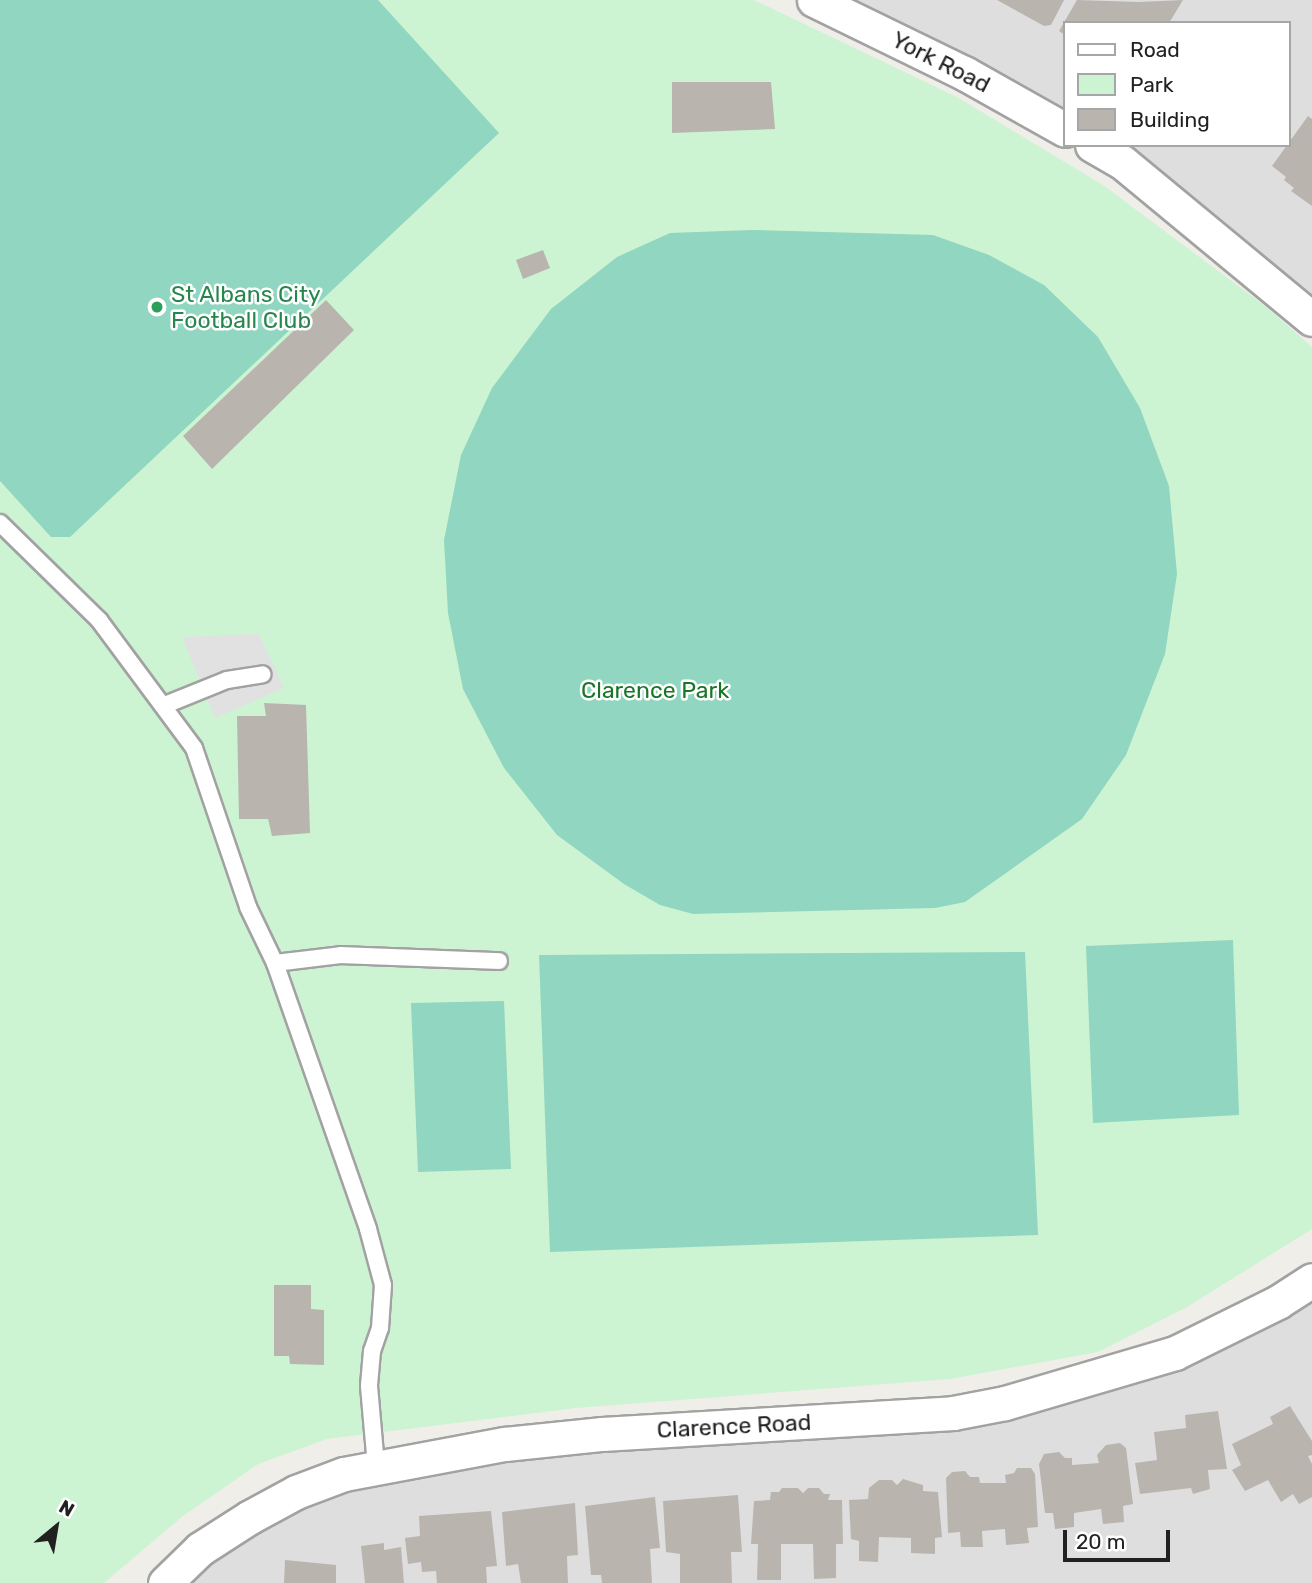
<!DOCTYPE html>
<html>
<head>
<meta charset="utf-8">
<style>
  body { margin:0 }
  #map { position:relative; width:1312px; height:1583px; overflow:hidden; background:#f0eee9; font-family:Rubik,sans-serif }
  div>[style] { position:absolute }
  .residential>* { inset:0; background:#dfdede }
  .park>* { inset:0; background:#ccf4d2 }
  .pitch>* { inset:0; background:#90d6c0 }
  .parking>* { inset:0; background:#e1e1e1 }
  .building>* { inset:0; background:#bab4af }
  .roads { filter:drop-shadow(2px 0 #a2a2a2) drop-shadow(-2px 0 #a2a2a2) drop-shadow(0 2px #a2a2a2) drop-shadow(0 -2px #a2a2a2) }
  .lane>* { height:16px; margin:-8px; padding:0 8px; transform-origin:8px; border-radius:8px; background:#fff }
  .street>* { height:33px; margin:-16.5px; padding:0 16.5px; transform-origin:16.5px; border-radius:16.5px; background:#fff }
  .dots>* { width:19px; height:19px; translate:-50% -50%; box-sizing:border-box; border:4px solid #fff; border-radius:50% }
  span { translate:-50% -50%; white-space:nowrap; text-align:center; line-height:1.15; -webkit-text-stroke:5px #fff; paint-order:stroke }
  .street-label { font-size:23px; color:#212121 }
  .leisure-label { font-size:23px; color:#27864d }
  .left { translate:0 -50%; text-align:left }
  .park-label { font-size:23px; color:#197627 }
  .legend { position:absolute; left:1063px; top:21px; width:228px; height:126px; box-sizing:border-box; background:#fff; border:2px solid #a6a6a6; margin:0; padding:9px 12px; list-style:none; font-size:21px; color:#212121 }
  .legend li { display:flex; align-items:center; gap:14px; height:35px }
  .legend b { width:35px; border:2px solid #a6a6a6 }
  .north { position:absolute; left:21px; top:1492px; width:70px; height:70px; -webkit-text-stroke:5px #fff; paint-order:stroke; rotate:30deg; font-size:19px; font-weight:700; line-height:28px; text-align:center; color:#212121 }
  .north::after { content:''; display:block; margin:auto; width:24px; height:32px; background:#212121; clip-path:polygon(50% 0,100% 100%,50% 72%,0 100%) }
  .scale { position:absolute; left:1063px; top:1530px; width:107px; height:32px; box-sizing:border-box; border:4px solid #212121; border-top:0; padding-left:9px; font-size:21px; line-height:24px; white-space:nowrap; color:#212121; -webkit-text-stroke:5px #fff; paint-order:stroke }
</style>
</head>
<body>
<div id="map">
  <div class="residential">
    <i style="clip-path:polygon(819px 0,1312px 0,1312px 310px,1103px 145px,1289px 145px,1289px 23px,1065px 23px,1065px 124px)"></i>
    <i style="clip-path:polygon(1312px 1280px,1312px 1583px,165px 1583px,344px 1474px,1005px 1403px)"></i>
  </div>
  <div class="park">
    <i style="clip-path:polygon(0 0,754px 0,957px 97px,1103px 185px,1265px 306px,1312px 347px,1312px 1229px,1187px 1307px,1098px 1352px,950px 1379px,576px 1408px,327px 1439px,258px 1464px,183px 1516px,104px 1583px,0 1583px)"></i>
  </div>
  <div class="pitch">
    <i style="clip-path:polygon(0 0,378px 0,499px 133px,70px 537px,51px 537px,0 481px)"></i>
    <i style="clip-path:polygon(752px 230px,933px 235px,989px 255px,1044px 285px,1098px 337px,1140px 408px,1169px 486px,1177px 574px,1165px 654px,1126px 755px,1082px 819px,965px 902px,935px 908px,693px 914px,660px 905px,624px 884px,557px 835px,504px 768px,463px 689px,448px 613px,444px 540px,461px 455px,492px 388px,551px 309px,617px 257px,670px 233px)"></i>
    <i style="clip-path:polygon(1233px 940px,1239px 1115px,1093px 1123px,1086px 946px)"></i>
    <i style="clip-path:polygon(1025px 952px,1038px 1235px,550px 1252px,539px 955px)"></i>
    <i style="clip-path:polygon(504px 1001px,511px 1169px,418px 1172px,411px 1003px)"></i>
  </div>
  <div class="parking">
    <i style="clip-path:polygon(259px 634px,284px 688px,215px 718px,182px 637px)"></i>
  </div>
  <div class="building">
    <i style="clip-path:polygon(997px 0,1064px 0,1051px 25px,1044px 26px)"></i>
    <i style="clip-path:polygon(1077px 0,1139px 2px,1183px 0,1169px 23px,1065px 23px,1065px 35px,1059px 31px)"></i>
    <i style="clip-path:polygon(672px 82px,771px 82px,775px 129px,672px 133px)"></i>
    <i style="clip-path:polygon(1308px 116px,1312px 119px,1312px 206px,1291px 191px,1294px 188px,1284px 180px,1286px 177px,1272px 166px)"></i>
    <i style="clip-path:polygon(543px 250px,550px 268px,523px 279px,516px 260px)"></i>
    <i style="clip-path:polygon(326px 300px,354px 330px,212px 469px,183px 436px)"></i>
    <i style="clip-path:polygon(264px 703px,306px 705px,310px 833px,272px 836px,268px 819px,239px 819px,237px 716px,266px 716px)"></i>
    <i style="clip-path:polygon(274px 1285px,311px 1285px,311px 1309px,324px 1310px,324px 1365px,290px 1364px,289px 1356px,274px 1356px)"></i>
    <i style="clip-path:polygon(1290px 1406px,1312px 1441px,1312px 1455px,1308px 1456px,1312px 1464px,1312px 1497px,1299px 1504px,1293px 1494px,1281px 1502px,1268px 1480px,1245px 1491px,1232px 1470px,1241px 1465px,1232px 1444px,1273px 1424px,1270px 1417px)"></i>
    <i style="clip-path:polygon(1218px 1411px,1227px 1469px,1208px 1470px,1210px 1489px,1193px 1494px,1191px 1488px,1140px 1494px,1135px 1463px,1157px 1460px,1154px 1432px,1186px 1428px,1185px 1415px)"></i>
    <i style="clip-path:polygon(1120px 1443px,1126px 1448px,1133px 1504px,1123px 1506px,1124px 1522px,1103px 1524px,1101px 1509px,1074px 1513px,1074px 1527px,1055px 1529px,1053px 1513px,1045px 1513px,1039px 1464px,1044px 1454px,1059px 1452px,1065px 1458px,1072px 1458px,1072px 1465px,1099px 1463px,1097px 1455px,1106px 1445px)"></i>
    <i style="clip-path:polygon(1017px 1468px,1031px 1468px,1035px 1474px,1038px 1527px,1027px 1528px,1029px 1543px,1006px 1545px,1005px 1529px,982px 1531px,983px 1547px,961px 1547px,960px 1532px,948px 1533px,946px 1478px,952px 1472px,965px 1471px,970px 1477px,979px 1477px,980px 1483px,1006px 1483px,1005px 1475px,1014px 1473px)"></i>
    <i style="clip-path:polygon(903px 1479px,923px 1485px,923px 1491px,938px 1492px,942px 1537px,935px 1538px,935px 1554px,911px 1553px,911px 1538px,879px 1537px,878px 1562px,859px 1561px,859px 1541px,851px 1539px,849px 1500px,868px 1499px,869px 1488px,879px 1480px,892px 1480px,897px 1485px)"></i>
    <i style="clip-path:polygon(782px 1488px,798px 1488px,803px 1493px,808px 1488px,819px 1488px,824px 1494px,830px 1494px,828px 1500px,842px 1500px,843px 1544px,836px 1544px,836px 1578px,814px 1579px,813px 1544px,781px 1544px,781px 1580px,757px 1580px,758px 1544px,751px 1544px,754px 1501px,770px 1500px,771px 1492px,779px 1492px)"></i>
    <i style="clip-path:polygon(738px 1495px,742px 1552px,731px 1552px,732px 1583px,680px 1583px,680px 1554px,666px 1552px,663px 1501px)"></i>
    <i style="clip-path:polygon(655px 1497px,660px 1548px,650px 1549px,652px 1583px,602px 1583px,601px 1575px,591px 1575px,585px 1506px)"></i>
    <i style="clip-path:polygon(575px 1503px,578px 1555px,567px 1556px,568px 1583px,521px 1583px,518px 1564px,506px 1566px,502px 1512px)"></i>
    <i style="clip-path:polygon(491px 1511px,497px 1566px,486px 1567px,487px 1583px,437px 1583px,436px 1571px,422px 1572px,421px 1562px,408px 1564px,405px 1538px,420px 1536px,419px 1516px)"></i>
    <i style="clip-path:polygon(384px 1543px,384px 1550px,401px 1547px,404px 1583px,365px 1583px,361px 1546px)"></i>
    <i style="clip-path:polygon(285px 1560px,336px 1565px,336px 1583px,284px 1583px)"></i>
  </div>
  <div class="roads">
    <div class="lane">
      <i style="left:0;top:523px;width:139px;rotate:44.4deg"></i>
      <i style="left:99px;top:620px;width:159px;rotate:53.4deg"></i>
      <i style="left:194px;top:748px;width:168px;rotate:71.2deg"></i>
      <i style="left:248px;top:907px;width:62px;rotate:64.3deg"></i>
      <i style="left:275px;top:963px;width:282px;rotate:70.7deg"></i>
      <i style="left:368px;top:1229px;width:58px;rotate:75deg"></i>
      <i style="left:383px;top:1285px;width:43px;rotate:94deg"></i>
      <i style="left:380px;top:1328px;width:24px;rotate:109deg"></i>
      <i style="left:372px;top:1351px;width:35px;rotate:95deg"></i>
      <i style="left:369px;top:1386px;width:80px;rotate:85deg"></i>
      <i style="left:165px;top:705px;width:67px;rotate:-22deg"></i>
      <i style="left:227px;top:680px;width:36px;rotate:-9deg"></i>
      <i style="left:275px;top:963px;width:66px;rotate:-6.9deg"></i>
      <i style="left:341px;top:955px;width:158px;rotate:2.2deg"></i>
    </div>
    <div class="street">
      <i style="left:814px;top:0;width:167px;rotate:26deg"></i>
      <i style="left:964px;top:73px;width:116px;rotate:29.4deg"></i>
      <i style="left:1092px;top:145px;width:34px;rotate:30deg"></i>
      <i style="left:1122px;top:162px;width:246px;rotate:39.6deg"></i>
      <i style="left:165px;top:1583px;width:49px;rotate:-44.2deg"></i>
      <i style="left:200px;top:1549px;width:59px;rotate:-32.6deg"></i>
      <i style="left:250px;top:1517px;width:52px;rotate:-28.5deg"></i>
      <i style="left:296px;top:1492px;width:51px;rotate:-20.6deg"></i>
      <i style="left:344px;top:1474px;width:164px;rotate:-10.6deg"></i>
      <i style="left:505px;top:1444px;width:98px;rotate:-5.9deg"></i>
      <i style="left:602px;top:1434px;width:352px;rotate:-3.4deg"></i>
      <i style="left:953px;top:1413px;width:53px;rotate:-10.9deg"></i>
      <i style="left:1005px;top:1403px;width:177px;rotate:-16.4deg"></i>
      <i style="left:1175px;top:1353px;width:115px;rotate:-26.3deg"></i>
      <i style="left:1278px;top:1302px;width:40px;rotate:-32.9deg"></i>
    </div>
  </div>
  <div class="dots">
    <i style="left:157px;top:307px;background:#2e9e5b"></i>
  </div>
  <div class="street-label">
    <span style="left:941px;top:62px;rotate:27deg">York Road</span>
    <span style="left:734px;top:1426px;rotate:-3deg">Clarence Road</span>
  </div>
  <div class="leisure-label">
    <span class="left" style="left:171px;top:307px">St Albans City<br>Football Club</span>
  </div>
  <div class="park-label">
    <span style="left:655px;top:690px">Clarence Park</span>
  </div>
  <ul class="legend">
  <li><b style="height:9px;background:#fff"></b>Road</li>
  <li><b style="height:19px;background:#ccf4d2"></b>Park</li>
  <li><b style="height:19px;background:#bab4af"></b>Building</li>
  </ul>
  <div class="north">N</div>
  <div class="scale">20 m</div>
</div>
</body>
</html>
